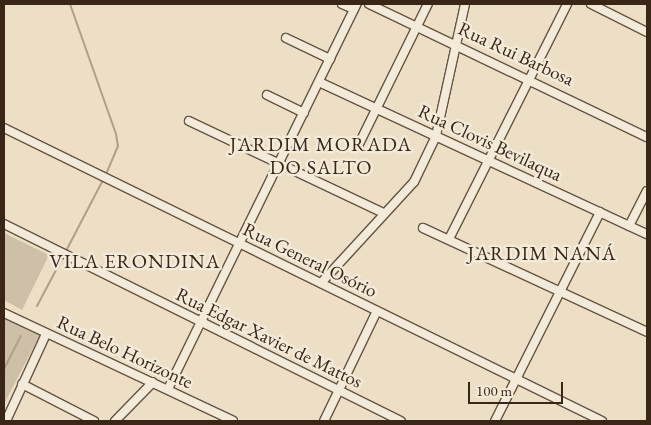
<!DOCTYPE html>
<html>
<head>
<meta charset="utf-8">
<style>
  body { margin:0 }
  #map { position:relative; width:651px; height:425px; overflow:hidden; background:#ecdfc6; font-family:"EB Garamond",serif }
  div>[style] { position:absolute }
  .green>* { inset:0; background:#cec0a8 }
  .stream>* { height:2px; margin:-1px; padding:0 1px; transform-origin:1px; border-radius:1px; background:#afa08a }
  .roads { filter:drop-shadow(1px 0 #665442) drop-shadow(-1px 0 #665442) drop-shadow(0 1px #665442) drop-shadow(0 -1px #665442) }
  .minor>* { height:8px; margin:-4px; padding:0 4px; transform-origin:4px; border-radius:4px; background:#f3eada }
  span { translate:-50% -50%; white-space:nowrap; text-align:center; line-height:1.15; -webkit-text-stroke:5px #f3eada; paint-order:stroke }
  .street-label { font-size:19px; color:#3a2616 }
  .neighbourhood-label { font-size:20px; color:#3a2616; letter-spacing:1px }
  .frame { position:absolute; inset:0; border:5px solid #3a2616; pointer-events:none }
  .scale { position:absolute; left:468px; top:382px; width:95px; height:22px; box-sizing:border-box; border:2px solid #3a2616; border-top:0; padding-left:6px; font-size:15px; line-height:18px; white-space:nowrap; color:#3a2616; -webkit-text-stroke:4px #f3eada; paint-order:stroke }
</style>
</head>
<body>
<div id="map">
  <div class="green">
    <i style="clip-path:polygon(4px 233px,49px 255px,22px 310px,4px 300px)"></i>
    <i style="clip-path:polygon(4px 314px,40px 335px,4px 404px)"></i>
  </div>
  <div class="stream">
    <i style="left:70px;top:4px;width:138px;rotate:70.5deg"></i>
    <i style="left:116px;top:134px;width:12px;rotate:81deg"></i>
    <i style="left:118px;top:146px;width:33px;rotate:113deg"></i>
    <i style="left:66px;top:251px;width:80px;rotate:-62.5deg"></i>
    <i style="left:37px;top:306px;width:58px;rotate:-62.1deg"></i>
    <i style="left:4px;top:369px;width:37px;rotate:-63deg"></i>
  </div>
  <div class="roads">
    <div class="minor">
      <i style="left:342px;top:4px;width:13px;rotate:23deg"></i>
      <i style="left:369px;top:4px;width:308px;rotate:25.6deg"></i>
      <i style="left:591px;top:4px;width:63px;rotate:26.6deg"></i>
      <i style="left:286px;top:38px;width:49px;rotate:25.5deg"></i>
      <i style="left:319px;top:82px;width:362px;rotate:24.9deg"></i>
      <i style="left:267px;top:95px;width:41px;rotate:25.9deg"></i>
      <i style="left:189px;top:121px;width:216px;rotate:25.3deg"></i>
      <i style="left:4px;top:128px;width:666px;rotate:26.1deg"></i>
      <i style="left:358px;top:146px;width:158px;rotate:-63.8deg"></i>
      <i style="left:4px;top:224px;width:443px;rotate:26.4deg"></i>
      <i style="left:629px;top:226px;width:39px;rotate:-63deg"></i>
      <i style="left:423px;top:228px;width:247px;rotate:24.9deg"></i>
      <i style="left:449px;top:239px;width:263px;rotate:-63.3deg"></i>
      <i style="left:321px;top:283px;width:137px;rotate:-47.4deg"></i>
      <i style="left:414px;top:182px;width:51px;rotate:-64.4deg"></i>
      <i style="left:436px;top:136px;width:135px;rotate:-77.6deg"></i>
      <i style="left:4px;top:313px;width:253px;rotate:25.2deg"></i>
      <i style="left:22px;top:384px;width:81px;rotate:27.2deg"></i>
      <i style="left:168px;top:389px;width:429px;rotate:-63.9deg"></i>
      <i style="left:6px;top:421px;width:96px;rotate:-65.3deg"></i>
      <i style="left:115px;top:421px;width:54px;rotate:-45.7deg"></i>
      <i style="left:324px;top:421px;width:122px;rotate:-64.3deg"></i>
      <i style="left:495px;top:421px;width:234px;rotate:-63.3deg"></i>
    </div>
  </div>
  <div class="street-label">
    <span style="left:516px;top:54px;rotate:25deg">Rua Rui Barbosa</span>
    <span style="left:490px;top:143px;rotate:25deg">Rua Clovis Bevilaqua</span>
    <span style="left:310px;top:260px;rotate:26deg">Rua General Osório</span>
    <span style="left:269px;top:338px;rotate:26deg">Rua Edgar Xavier de Mattos</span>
    <span style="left:125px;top:352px;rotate:25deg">Rua Belo Horizonte</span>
  </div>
  <div class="neighbourhood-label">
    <span style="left:321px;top:156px">JARDIM MORADA<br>DO SALTO</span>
    <span style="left:542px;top:253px">JARDIM NANÁ</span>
    <span style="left:135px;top:261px">VILA ERONDINA</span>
  </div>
  <div class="frame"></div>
  <div class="scale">100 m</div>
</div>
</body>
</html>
